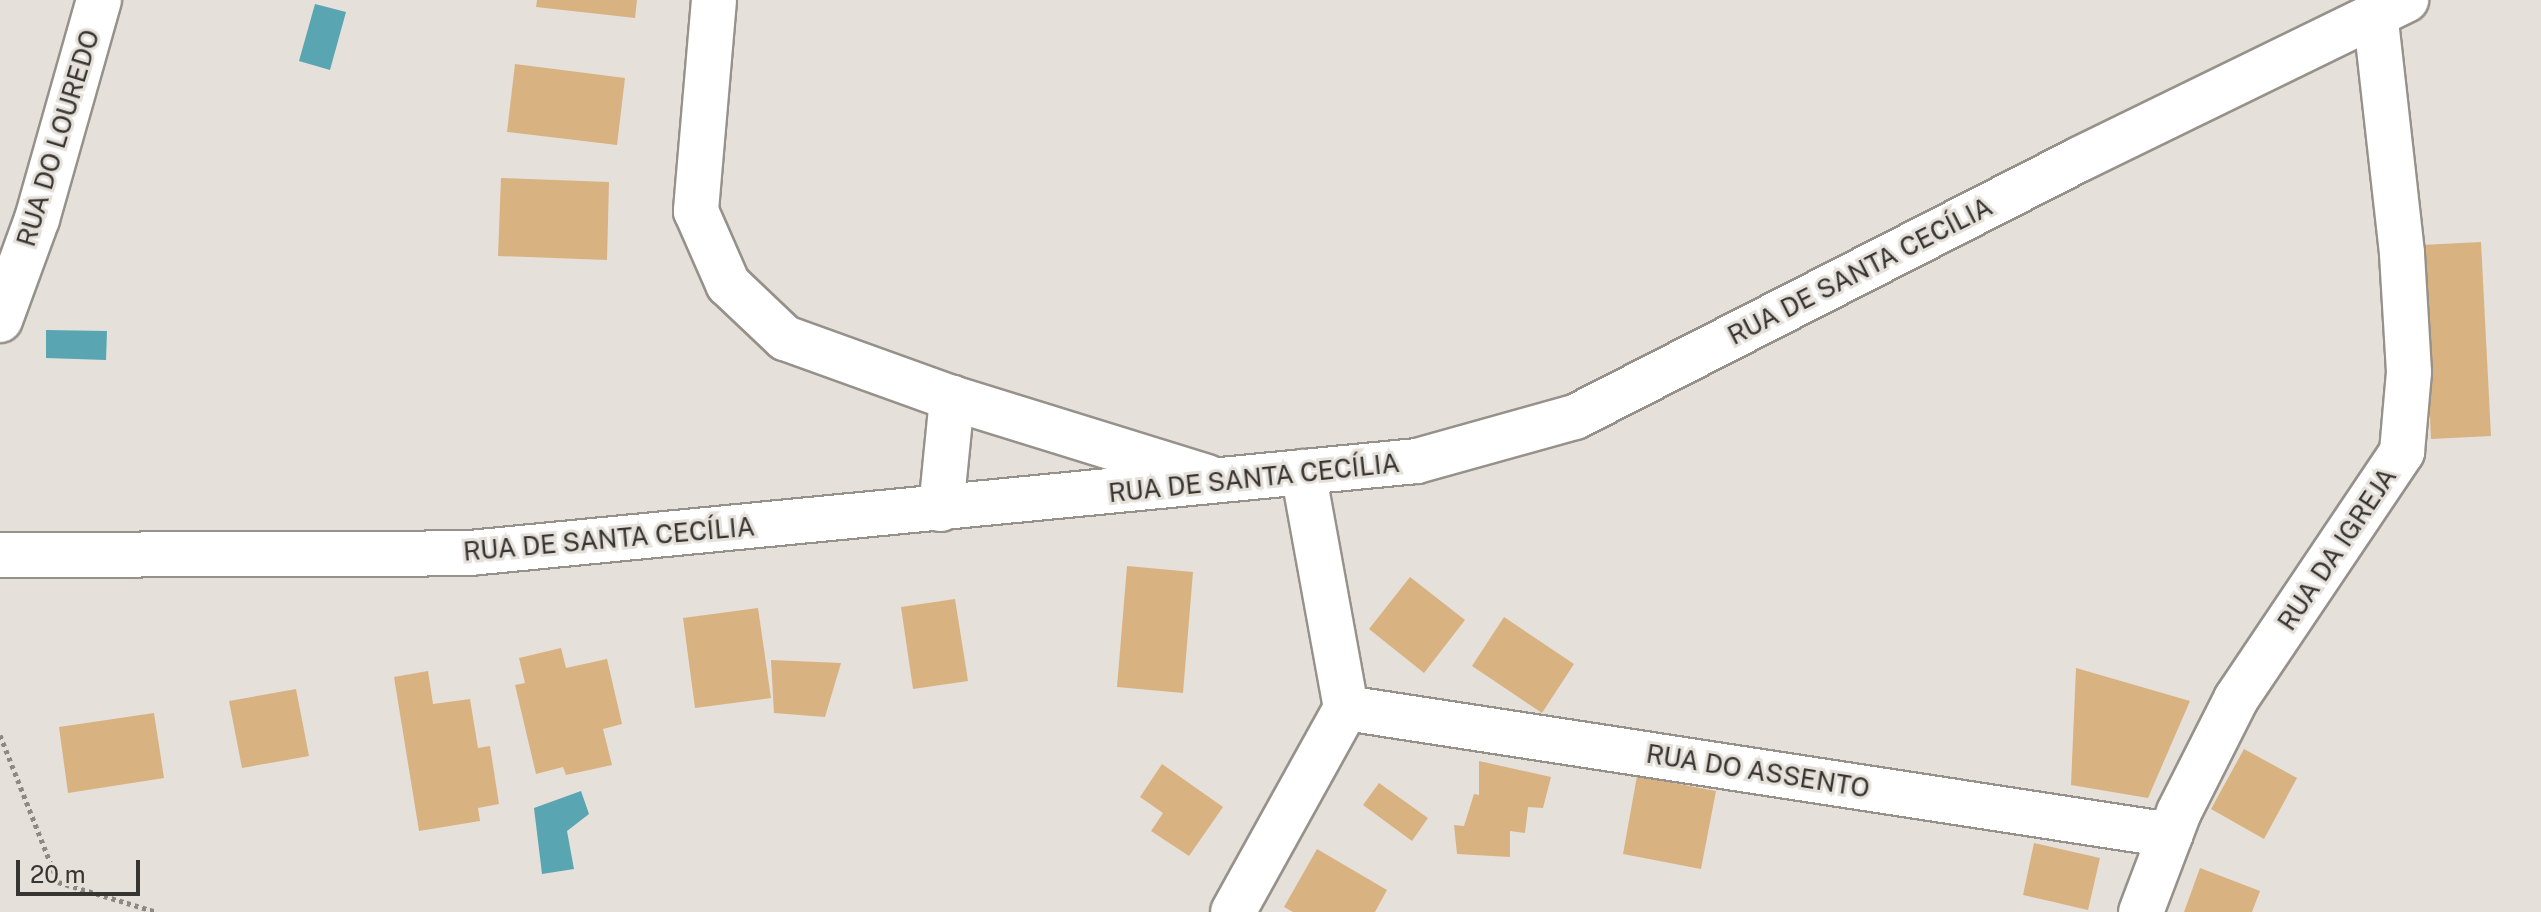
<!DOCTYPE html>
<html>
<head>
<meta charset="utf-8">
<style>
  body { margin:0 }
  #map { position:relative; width:2541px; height:912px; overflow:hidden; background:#e5e0d9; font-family:"Public Sans",sans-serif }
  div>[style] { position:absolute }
  .water>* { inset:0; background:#59a5b2 }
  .building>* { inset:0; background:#d9b282 }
  .path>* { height:5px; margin-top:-2.5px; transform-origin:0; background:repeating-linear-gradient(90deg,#8c8984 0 4px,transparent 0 8px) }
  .roads { filter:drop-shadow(2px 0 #97918b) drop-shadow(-2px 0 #97918b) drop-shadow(0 2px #97918b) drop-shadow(0 -2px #97918b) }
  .minor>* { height:44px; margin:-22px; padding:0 22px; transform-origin:22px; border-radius:22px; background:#fff }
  span { translate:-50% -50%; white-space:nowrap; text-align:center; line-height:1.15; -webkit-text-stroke:6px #e5e0d9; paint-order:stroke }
  .street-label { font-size:26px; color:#373532 }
  .scale { position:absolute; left:16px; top:860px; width:124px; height:36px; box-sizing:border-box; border:4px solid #373532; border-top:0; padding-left:10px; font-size:24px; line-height:28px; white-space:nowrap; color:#373532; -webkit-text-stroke:6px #e5e0d9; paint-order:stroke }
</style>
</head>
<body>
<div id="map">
  <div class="water">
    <i style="clip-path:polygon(315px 4px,346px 12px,330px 70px,299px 61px)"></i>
    <i style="clip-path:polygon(46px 330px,107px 331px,106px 360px,46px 358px)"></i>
    <i style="clip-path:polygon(581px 791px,589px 814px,567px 831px,574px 869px,542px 874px,534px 808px)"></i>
  </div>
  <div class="building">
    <i style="clip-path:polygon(537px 0,637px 0,635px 18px,536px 7px)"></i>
    <i style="clip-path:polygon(515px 64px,625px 78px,617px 145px,507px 132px)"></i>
    <i style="clip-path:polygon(501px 178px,609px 182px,607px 260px,498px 256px)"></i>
    <i style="clip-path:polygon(2481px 242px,2491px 436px,2431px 439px,2422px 245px)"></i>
    <i style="clip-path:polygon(1127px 566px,1193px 572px,1183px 693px,1117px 687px)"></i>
    <i style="clip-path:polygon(1410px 577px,1465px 620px,1424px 673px,1369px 629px)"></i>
    <i style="clip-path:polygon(955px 599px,968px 681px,913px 689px,901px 607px)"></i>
    <i style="clip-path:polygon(758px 608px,771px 698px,695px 708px,683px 618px)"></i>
    <i style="clip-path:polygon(1504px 617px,1574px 664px,1542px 713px,1472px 666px)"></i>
    <i style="clip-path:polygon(561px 648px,566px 668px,607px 659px,622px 724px,603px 729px,612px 765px,566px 775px,563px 767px,536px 774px,515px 685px,525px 683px,519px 658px)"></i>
    <i style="clip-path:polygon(771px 660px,841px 663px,825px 717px,774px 713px)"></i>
    <i style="clip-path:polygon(2076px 668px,2190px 701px,2148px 798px,2071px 785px)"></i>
    <i style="clip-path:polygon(428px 671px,433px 704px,470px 699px,478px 748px,490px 746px,499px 804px,478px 808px,480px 821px,419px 831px,394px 677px)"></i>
    <i style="clip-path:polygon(296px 689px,309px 756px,242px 768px,229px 701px)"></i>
    <i style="clip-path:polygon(154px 713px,164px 778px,68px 793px,59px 727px)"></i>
    <i style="clip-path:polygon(2244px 749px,2297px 778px,2264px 839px,2211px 809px)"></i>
    <i style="clip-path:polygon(1479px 761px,1551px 777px,1543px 808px,1528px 807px,1525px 833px,1510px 831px,1510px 857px,1457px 854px,1454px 825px,1464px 826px,1474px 794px,1479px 795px)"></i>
    <i style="clip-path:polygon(1162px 764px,1223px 807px,1189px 856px,1151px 831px,1163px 813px,1140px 797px)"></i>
    <i style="clip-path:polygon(1637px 776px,1716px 791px,1701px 869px,1623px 854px)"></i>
    <i style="clip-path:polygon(1379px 783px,1428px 818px,1412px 841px,1363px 805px)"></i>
    <i style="clip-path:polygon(2034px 843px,2100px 858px,2088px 910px,2023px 895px)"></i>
    <i style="clip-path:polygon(1317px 849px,1387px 890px,1375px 912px,1293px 912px,1284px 907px)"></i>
    <i style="clip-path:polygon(2200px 868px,2260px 891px,2252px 912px,2184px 912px)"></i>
  </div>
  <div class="path">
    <i style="left:0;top:735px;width:158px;rotate:68.5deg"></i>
    <i style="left:58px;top:882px;width:103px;rotate:16.9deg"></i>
  </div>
  <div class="roads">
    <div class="minor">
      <i style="left:714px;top:0;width:212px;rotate:94.9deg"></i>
      <i style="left:696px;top:211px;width:80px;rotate:66.3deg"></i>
      <i style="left:728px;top:284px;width:79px;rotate:43.5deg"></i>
      <i style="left:785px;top:338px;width:177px;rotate:19.8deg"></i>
      <i style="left:952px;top:398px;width:267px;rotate:17.2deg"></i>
      <i style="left:0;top:320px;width:108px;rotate:-69.9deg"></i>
      <i style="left:37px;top:219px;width:228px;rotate:-74.2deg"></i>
      <i style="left:941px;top:509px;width:112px;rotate:-84.3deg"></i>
      <i style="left:0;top:555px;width:470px;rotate:-0.2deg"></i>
      <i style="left:470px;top:553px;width:951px;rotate:-5.55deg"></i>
      <i style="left:1417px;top:461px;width:164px;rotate:-15.6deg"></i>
      <i style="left:1575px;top:417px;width:567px;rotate:-27.06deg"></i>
      <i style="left:2080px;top:159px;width:363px;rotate:-26deg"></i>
      <i style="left:1346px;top:708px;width:834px;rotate:8.76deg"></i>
      <i style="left:1233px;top:912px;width:233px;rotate:-61deg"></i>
      <i style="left:1346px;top:708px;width:240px;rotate:-100.3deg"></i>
      <i style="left:2141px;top:912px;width:107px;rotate:-69.2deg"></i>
      <i style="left:2179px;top:812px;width:127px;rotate:-63.2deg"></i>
      <i style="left:2236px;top:699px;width:298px;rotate:-56.1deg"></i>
      <i style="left:2402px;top:452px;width:80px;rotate:-85deg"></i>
      <i style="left:2409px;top:372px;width:119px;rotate:-93.4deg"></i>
      <i style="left:2402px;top:253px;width:242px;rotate:-96.4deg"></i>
    </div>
  </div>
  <div class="street-label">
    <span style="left:58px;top:138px;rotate:-73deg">RUA DO LOUREDO</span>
    <span style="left:1860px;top:271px;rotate:-27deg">RUA DE SANTA CECÍLIA</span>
    <span style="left:1254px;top:478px;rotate:-6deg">RUA DE SANTA CECÍLIA</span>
    <span style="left:609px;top:539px;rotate:-5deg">RUA DE SANTA CECÍLIA</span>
    <span style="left:2337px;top:549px;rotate:-56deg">RUA DA IGREJA</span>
    <span style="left:1758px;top:771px;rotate:9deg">RUA DO ASSENTO</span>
  </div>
  <div class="scale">20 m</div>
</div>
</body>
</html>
